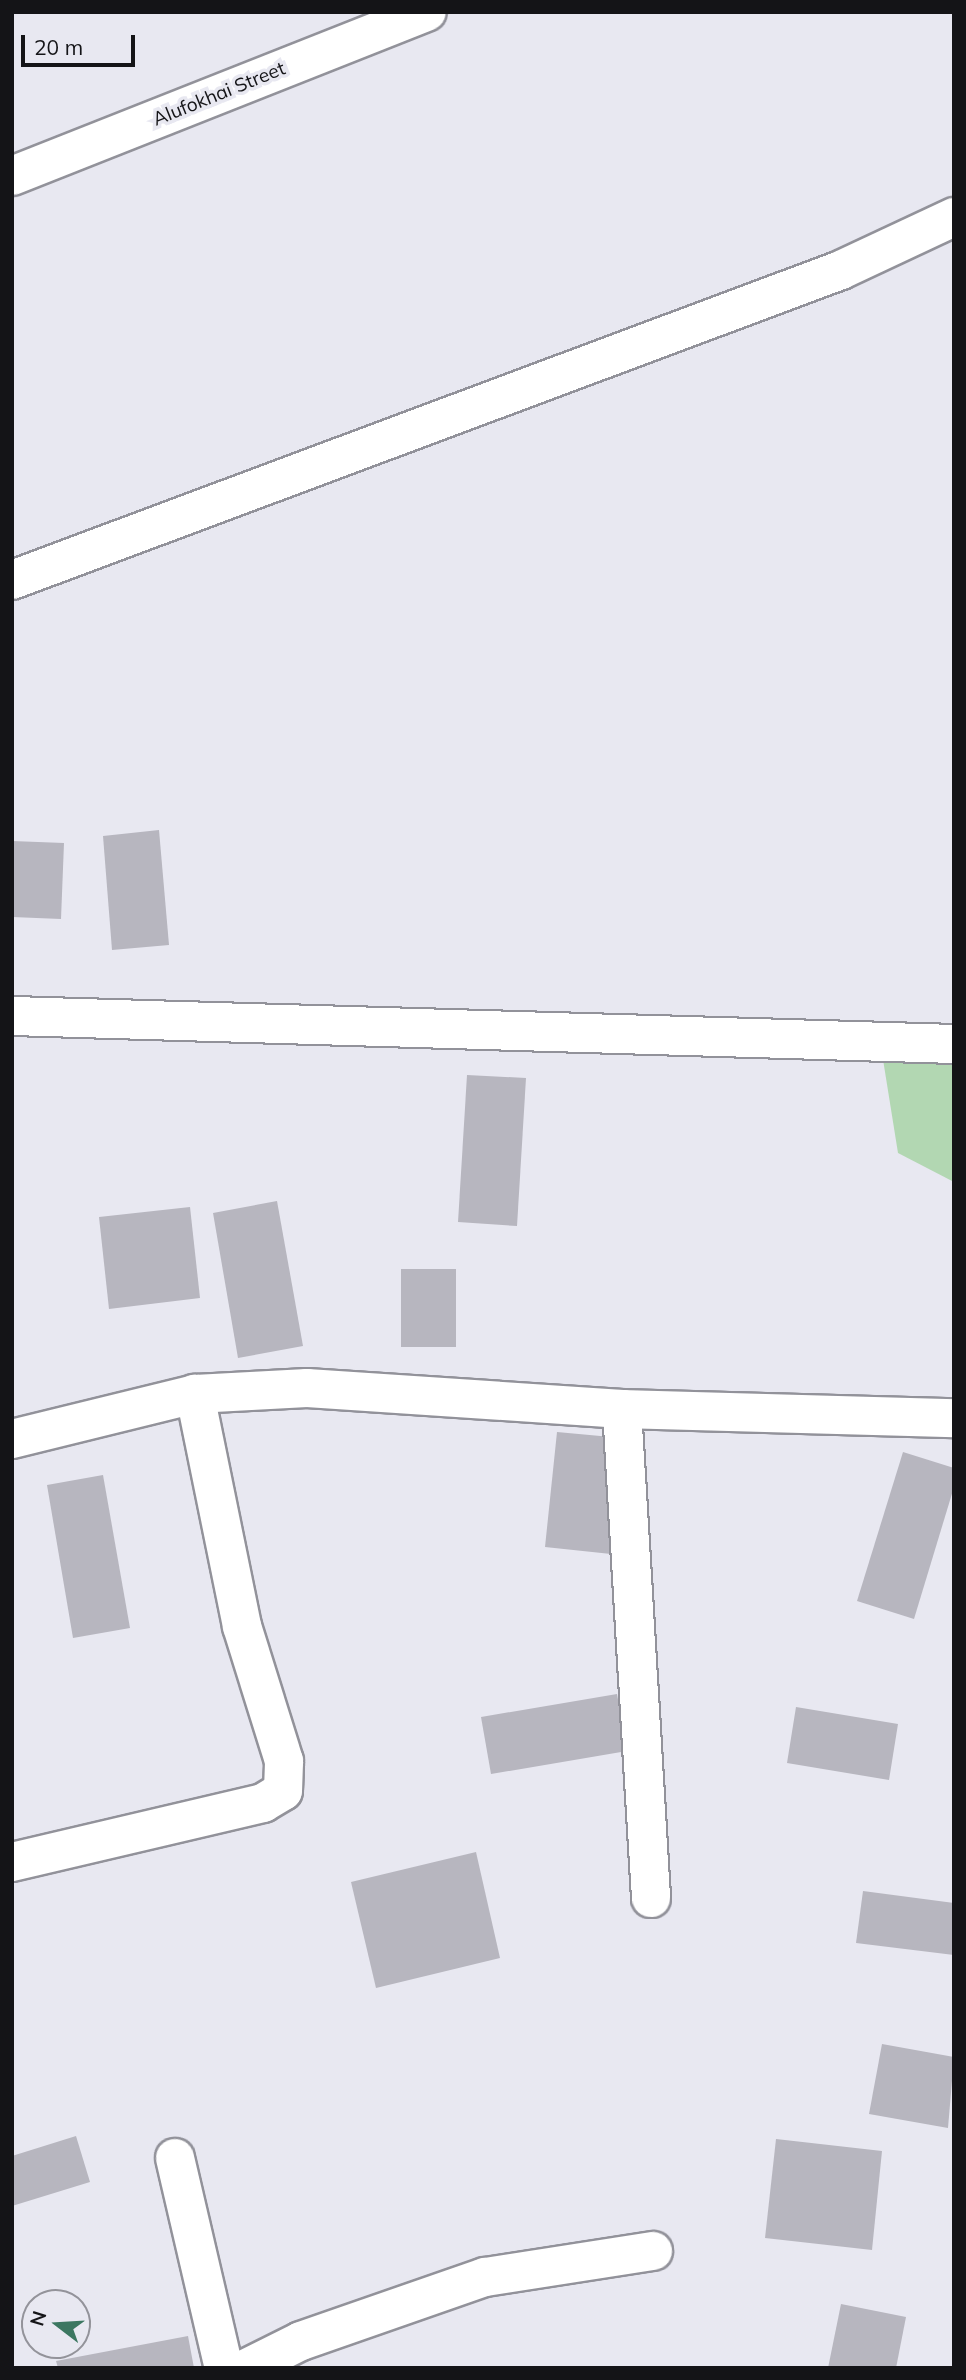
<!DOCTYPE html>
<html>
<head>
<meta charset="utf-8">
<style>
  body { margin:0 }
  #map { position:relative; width:966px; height:2380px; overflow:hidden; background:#e8e8f1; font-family:Mulish,sans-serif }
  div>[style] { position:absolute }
  .green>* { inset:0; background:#b2d7b2 }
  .building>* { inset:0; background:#b7b6bf }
  .roads { filter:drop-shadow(2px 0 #92929a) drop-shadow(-2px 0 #92929a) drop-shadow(0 2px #92929a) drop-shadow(0 -2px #92929a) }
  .minor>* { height:38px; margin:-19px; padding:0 19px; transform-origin:19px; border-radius:19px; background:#fff }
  span { translate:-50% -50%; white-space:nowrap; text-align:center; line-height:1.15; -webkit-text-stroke:7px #e8e8f1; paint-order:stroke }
  .street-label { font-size:19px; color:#141417 }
  .frame { position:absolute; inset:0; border:14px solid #141417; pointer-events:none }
  .north { position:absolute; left:21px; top:2289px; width:70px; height:70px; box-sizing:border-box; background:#e8e8f1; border:2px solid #93939a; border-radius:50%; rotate:287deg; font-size:19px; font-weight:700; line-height:28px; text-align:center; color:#141417 }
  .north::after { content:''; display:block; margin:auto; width:24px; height:32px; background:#3c7761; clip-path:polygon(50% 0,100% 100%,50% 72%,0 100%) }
  .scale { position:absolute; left:21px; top:35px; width:114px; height:32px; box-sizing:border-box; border:4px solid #141417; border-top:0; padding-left:9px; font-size:21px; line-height:24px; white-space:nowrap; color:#141417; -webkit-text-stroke:5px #e8e8f1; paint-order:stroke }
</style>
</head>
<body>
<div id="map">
  <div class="green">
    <i style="clip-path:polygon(881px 1047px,954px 1049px,954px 1182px,898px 1153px)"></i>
  </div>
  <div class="building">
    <i style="clip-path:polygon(159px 830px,169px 945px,112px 950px,103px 836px)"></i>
    <i style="clip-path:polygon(12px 841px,64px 843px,61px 919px,12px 917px)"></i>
    <i style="clip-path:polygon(467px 1075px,526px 1078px,517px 1226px,458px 1222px)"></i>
    <i style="clip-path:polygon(277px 1201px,303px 1346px,238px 1358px,213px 1213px)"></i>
    <i style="clip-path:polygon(190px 1207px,200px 1298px,109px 1309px,99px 1217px)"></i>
    <i style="clip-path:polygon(401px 1269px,456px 1269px,456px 1347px,401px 1347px)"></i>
    <i style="clip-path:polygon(557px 1432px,622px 1438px,611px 1554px,545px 1547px)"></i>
    <i style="clip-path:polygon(903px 1452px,954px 1468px,954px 1487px,914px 1619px,857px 1601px)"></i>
    <i style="clip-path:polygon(103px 1475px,130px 1628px,73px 1638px,47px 1485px)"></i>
    <i style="clip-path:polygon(617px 1694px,627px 1751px,491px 1774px,481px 1717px)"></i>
    <i style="clip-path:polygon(796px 1707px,898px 1724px,889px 1780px,787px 1763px)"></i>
    <i style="clip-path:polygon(476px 1852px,500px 1958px,376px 1988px,351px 1882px)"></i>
    <i style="clip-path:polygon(863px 1891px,954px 1903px,954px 1955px,856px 1943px)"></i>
    <i style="clip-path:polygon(882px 2044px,954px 2057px,948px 2128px,869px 2114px)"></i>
    <i style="clip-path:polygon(76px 2136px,90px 2182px,12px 2206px,12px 2156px)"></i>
    <i style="clip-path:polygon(776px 2139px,882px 2151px,872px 2250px,765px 2238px)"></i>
    <i style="clip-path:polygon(841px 2304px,906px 2317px,896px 2368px,828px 2368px)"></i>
    <i style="clip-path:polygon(188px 2336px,194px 2368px,58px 2368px,56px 2361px)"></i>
  </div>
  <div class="roads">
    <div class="minor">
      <i style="left:12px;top:176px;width:446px;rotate:-21.6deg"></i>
      <i style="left:12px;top:580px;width:885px;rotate:-20.5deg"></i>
      <i style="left:841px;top:270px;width:125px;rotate:-25.1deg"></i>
      <i style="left:12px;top:1016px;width:942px;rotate:1.7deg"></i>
      <i style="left:622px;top:1409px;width:490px;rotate:86.6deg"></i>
      <i style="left:12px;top:1439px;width:188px;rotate:-13.8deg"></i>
      <i style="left:195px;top:1394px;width:112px;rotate:-3.1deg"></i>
      <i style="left:307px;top:1388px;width:316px;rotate:3.8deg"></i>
      <i style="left:622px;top:1409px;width:332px;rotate:1.6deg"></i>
      <i style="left:12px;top:1862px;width:258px;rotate:-13.2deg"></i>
      <i style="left:263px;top:1803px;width:23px;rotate:-31deg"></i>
      <i style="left:283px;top:1791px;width:30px;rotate:-88deg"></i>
      <i style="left:284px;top:1761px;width:141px;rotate:-107.3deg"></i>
      <i style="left:242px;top:1626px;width:237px;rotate:-101.5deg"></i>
      <i style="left:175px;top:2158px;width:216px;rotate:76.9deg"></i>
      <i style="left:247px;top:2368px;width:60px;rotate:-26.6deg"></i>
      <i style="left:301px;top:2341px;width:195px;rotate:-19.2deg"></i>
      <i style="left:485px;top:2277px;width:170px;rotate:-8.8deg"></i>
    </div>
  </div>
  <div class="street-label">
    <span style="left:219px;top:94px;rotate:-22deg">Alufokhai Street</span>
  </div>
  <div class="frame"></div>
  <div class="north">N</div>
  <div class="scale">20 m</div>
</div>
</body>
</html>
